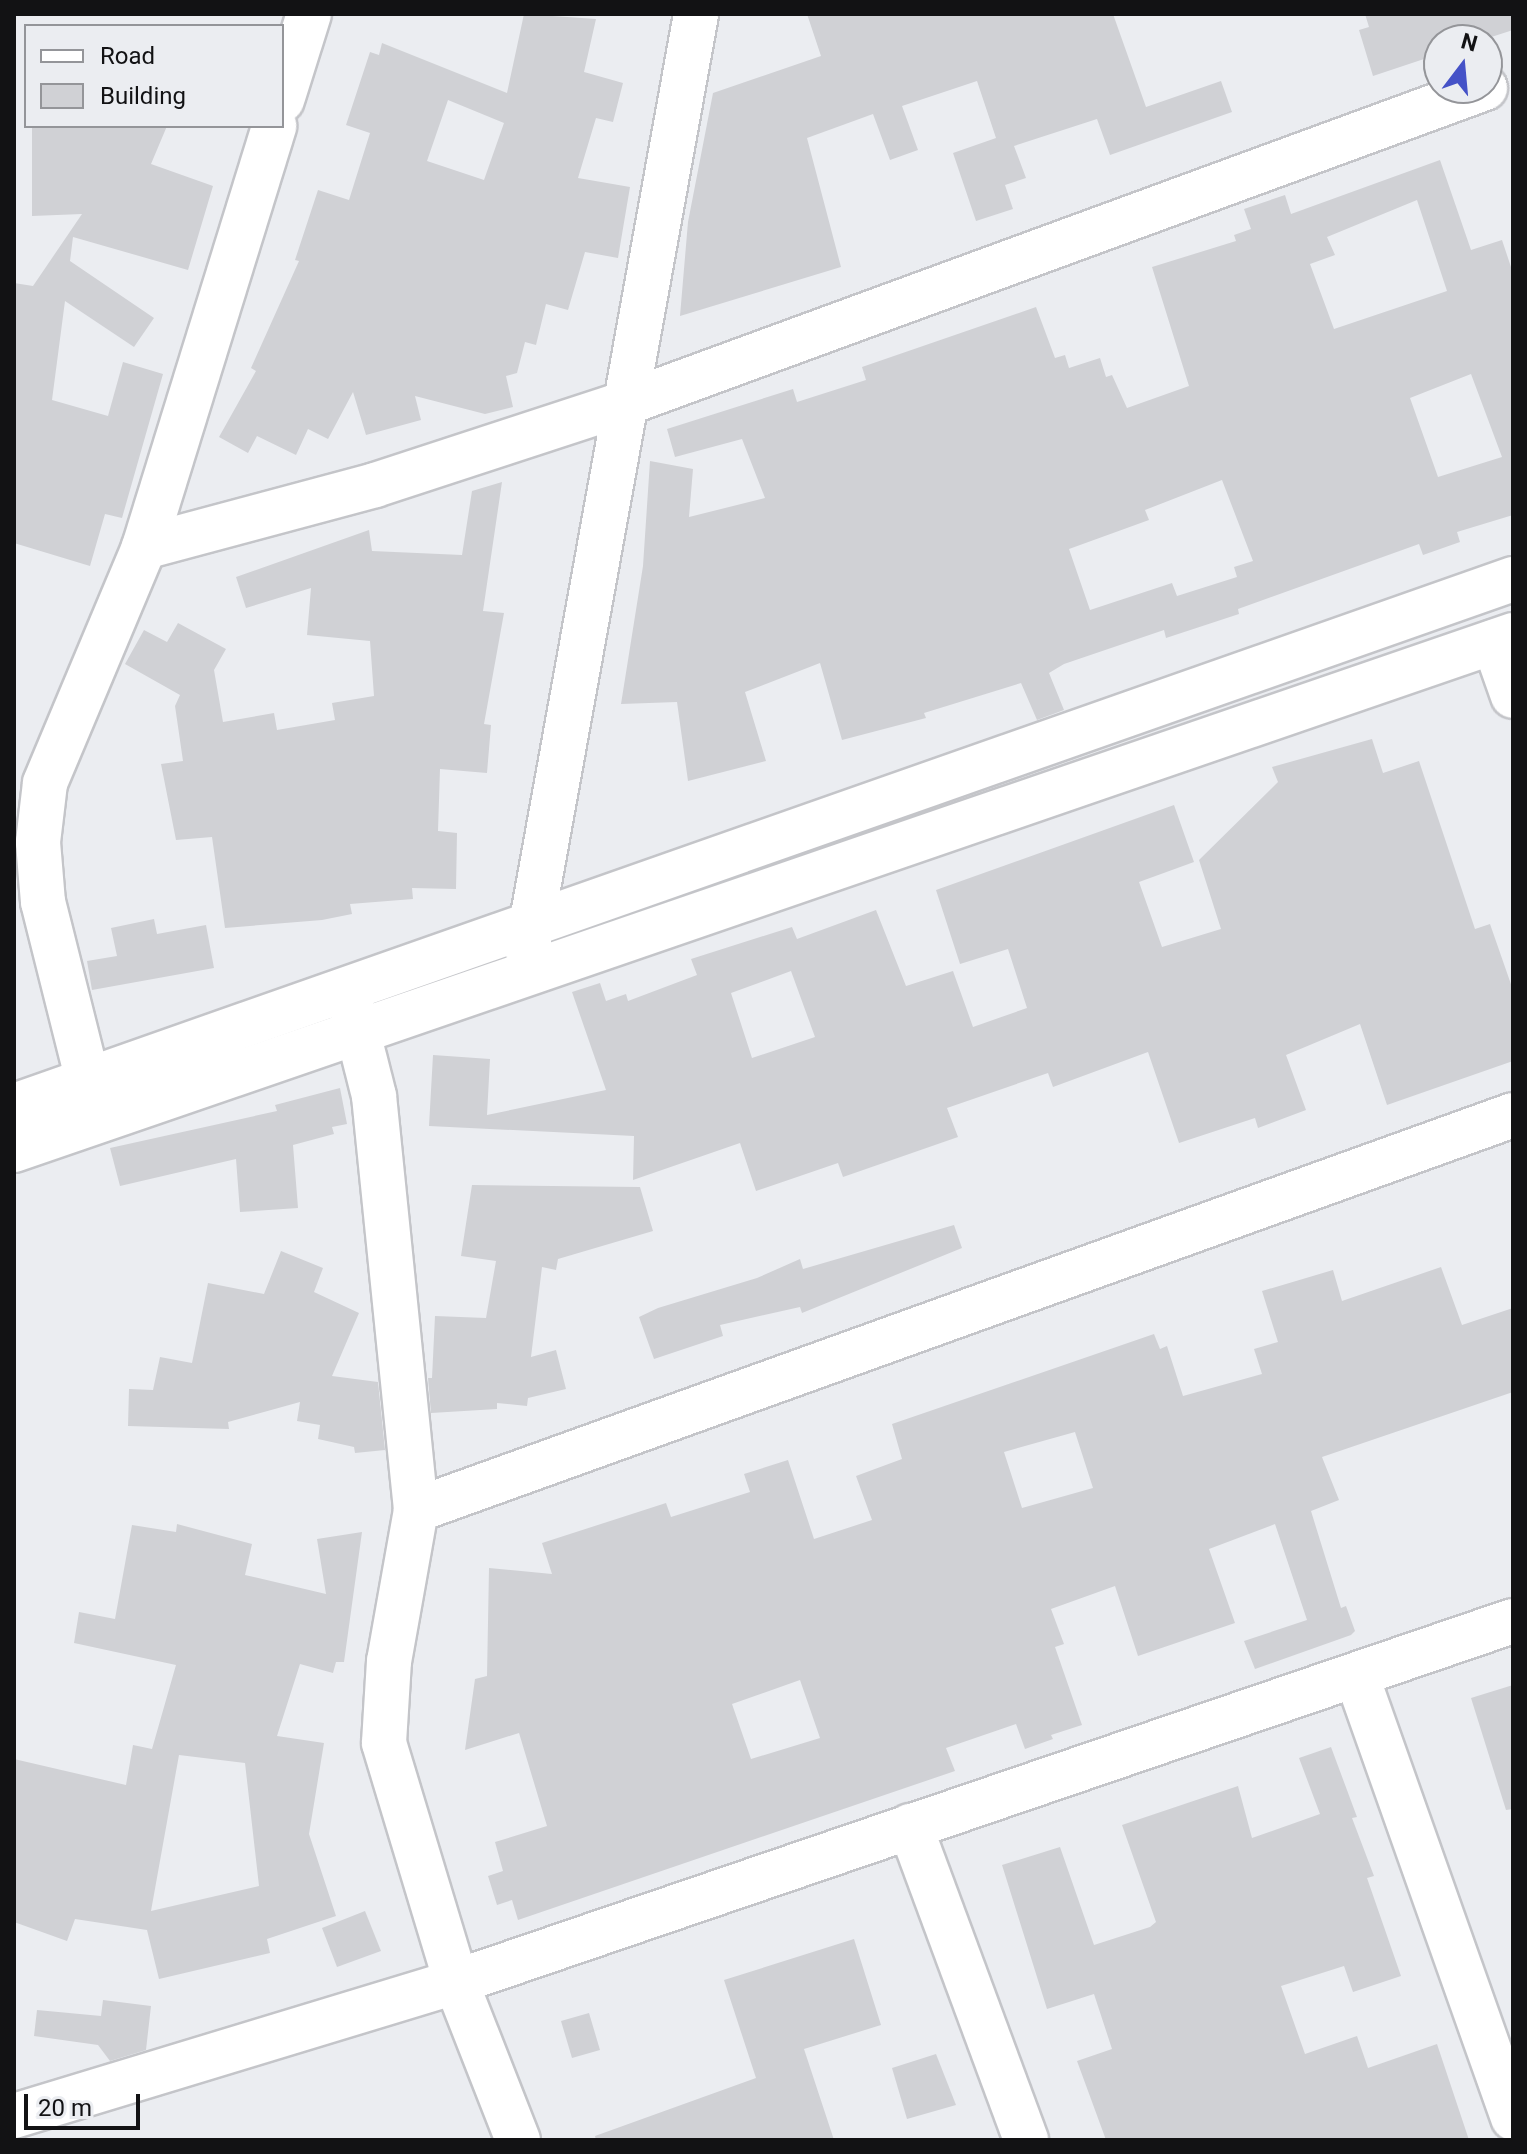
<!DOCTYPE html>
<html>
<head>
<meta charset="utf-8">
<style>
  body { margin:0 }
  #map { position:relative; width:1527px; height:2154px; overflow:hidden; background:#ebedf1; font-family:Roboto,sans-serif }
  div>[style] { position:absolute }
  .building>* { inset:0; background:#d0d1d5 }
  .roads { filter:drop-shadow(2px 0 #c4c5c9) drop-shadow(-2px 0 #c4c5c9) drop-shadow(0 2px #c4c5c9) drop-shadow(0 -2px #c4c5c9) }
  .minor>* { height:44px; margin:-22px; padding:0 22px; transform-origin:22px; border-radius:22px; background:#fff }
  span { translate:-50% -50%; white-space:nowrap; text-align:center; line-height:1.15; -webkit-text-stroke:6px #ebedf1; paint-order:stroke }
  .frame { position:absolute; inset:0; border:16px solid #121214; pointer-events:none }
  .legend { position:absolute; left:24px; top:24px; width:260px; height:104px; box-sizing:border-box; background:#ebedf1; border:2px solid #949599; margin:0; padding:10px 14px; list-style:none; font-size:24px; color:#121214 }
  .legend li { display:flex; align-items:center; gap:16px; height:40px }
  .legend b { width:40px; border:2px solid #949599 }
  .north { position:absolute; left:1423px; top:24px; width:80px; height:80px; box-sizing:border-box; background:#ebedf1; border:2px solid #949599; border-radius:50%; rotate:16deg; font-size:22px; font-weight:700; line-height:32px; text-align:center; color:#121214 }
  .north::after { content:''; display:block; margin:auto; width:28px; height:36px; background:#4552c7; clip-path:polygon(50% 0,100% 100%,50% 72%,0 100%) }
  .scale { position:absolute; left:24px; top:2094px; width:116px; height:36px; box-sizing:border-box; border:4px solid #121214; border-top:0; padding-left:10px; font-size:24px; line-height:28px; white-space:nowrap; color:#121214; -webkit-text-stroke:6px #ebedf1; paint-order:stroke }
</style>
</head>
<body>
<div id="map">
  <div class="building">
    <i style="clip-path:polygon(evenodd,524px 14px,596px 19px,584px 72px,623px 83px,613px 122px,596px 118px,578px 178px,630px 187px,618px 258px,585px 252px,568px 310px,546px 304px,536px 345px,525px 342px,517px 373px,506px 376px,513px 407px,485px 414px,415px 396px,421px 420px,366px 435px,353px 392px,328px 439px,308px 429px,296px 455px,257px 436px,248px 453px,219px 437px,256px 371px,251px 368px,299px 261px,295px 260px,318px 190px,349px 200px,370px 133px,346px 125px,370px 52px,379px 55px,382px 43px,507px 93px,524px 14px,448px 100px,504px 123px,484px 180px,427px 161px,448px 100px)"></i>
    <i style="clip-path:polygon(807px 14px,1113px 14px,1146px 107px,1221px 81px,1232px 112px,1110px 155px,1097px 119px,1014px 146px,1026px 178px,1005px 185px,1013px 209px,976px 221px,953px 153px,996px 138px,977px 81px,902px 106px,918px 150px,890px 160px,873px 114px,807px 138px,841px 267px,680px 316px,688px 222px,713px 93px,821px 56px)"></i>
    <i style="clip-path:polygon(1365px 14px,1513px 14px,1513px 30px,1482px 40px,1439px 40px,1439px 54px,1373px 76px,1359px 30px,1369px 27px)"></i>
    <i style="clip-path:polygon(32px 126px,167px 126px,151px 164px,213px 186px,188px 270px,73px 237px,70px 261px,154px 318px,134px 347px,65px 301px,52px 400px,108px 416px,123px 362px,163px 374px,122px 518px,105px 514px,90px 566px,14px 543px,14px 283px,33px 286px,82px 214px,32px 216px)"></i>
    <i style="clip-path:polygon(evenodd,1440px 160px,1471px 250px,1502px 240px,1513px 273px,1513px 515px,1457px 532px,1460px 542px,1423px 555px,1419px 544px,1238px 609px,1239px 614px,1166px 638px,1164px 630px,1064px 664px,1049px 673px,1064px 710px,1037px 720px,1021px 683px,924px 713px,926px 718px,842px 740px,820px 663px,745px 692px,766px 761px,688px 781px,677px 702px,621px 704px,643px 566px,650px 461px,693px 469px,689px 517px,765px 498px,742px 439px,675px 457px,667px 429px,793px 389px,797px 402px,866px 380px,862px 367px,1036px 307px,1055px 358px,1065px 355px,1069px 368px,1100px 358px,1106px 377px,1112px 375px,1127px 408px,1189px 386px,1152px 267px,1236px 241px,1234px 235px,1251px 229px,1244px 209px,1285px 195px,1291px 214px,1440px 160px,1417px 200px,1447px 291px,1334px 329px,1310px 264px,1335px 255px,1327px 237px,1417px 200px,1440px 160px,1471px 374px,1502px 457px,1438px 477px,1410px 398px,1471px 374px,1440px 160px,1222px 480px,1253px 561px,1234px 567px,1237px 577px,1177px 596px,1172px 583px,1090px 610px,1069px 549px,1149px 520px,1145px 510px,1222px 480px)"></i>
    <i style="clip-path:polygon(502px 482px,483px 611px,504px 613px,484px 724px,491px 725px,487px 773px,440px 769px,438px 831px,457px 833px,456px 889px,412px 888px,413px 899px,350px 904px,352px 914px,322px 920px,225px 928px,212px 837px,176px 840px,161px 764px,183px 761px,175px 706px,180px 695px,125px 664px,144px 630px,167px 642px,178px 623px,226px 649px,214px 670px,223px 722px,274px 713px,277px 730px,335px 720px,332px 703px,374px 696px,370px 641px,307px 635px,311px 588px,246px 608px,236px 577px,369px 530px,372px 551px,462px 555px,472px 491px)"></i>
    <i style="clip-path:polygon(evenodd,1372px 739px,1383px 773px,1419px 761px,1475px 929px,1490px 924px,1513px 990px,1513px 1061px,1387px 1105px,1360px 1024px,1286px 1055px,1306px 1110px,1258px 1128px,1255px 1118px,1179px 1143px,1148px 1052px,1053px 1087px,1048px 1073px,947px 1108px,958px 1137px,843px 1177px,838px 1163px,756px 1191px,740px 1143px,633px 1180px,634px 1136px,429px 1126px,433px 1055px,490px 1059px,487px 1115px,606px 1090px,572px 992px,600px 983px,606px 1001px,626px 994px,628px 1001px,697px 975px,691px 959px,792px 927px,797px 939px,876px 910px,906px 986px,953px 971px,973px 1027px,1027px 1008px,1008px 949px,960px 964px,936px 890px,1174px 805px,1194px 862px,1139px 882px,1162px 947px,1221px 929px,1199px 860px,1278px 782px,1272px 767px,1372px 739px,791px 971px,815px 1037px,752px 1058px,731px 993px,791px 971px)"></i>
    <i style="clip-path:polygon(154px 919px,157px 934px,206px 925px,214px 968px,92px 990px,87px 961px,117px 956px,111px 928px)"></i>
    <i style="clip-path:polygon(340px 1088px,347px 1124px,332px 1127px,334px 1134px,293px 1145px,298px 1208px,240px 1212px,236px 1159px,120px 1186px,110px 1148px,277px 1111px,275px 1105px)"></i>
    <i style="clip-path:polygon(472px 1185px,640px 1187px,653px 1231px,558px 1259px,556px 1270px,542px 1267px,531px 1357px,556px 1350px,566px 1389px,528px 1398px,527px 1406px,497px 1403px,497px 1409px,431px 1413px,428px 1378px,432px 1378px,435px 1316px,486px 1318px,496px 1261px,461px 1256px)"></i>
    <i style="clip-path:polygon(954px 1225px,962px 1248px,802px 1313px,800px 1307px,720px 1325px,723px 1336px,654px 1359px,639px 1317px,658px 1308px,757px 1278px,800px 1259px,803px 1269px)"></i>
    <i style="clip-path:polygon(281px 1251px,323px 1268px,314px 1292px,359px 1313px,332px 1376px,378px 1382px,385px 1450px,355px 1453px,354px 1447px,318px 1439px,320px 1425px,297px 1421px,300px 1402px,228px 1422px,229px 1429px,128px 1426px,129px 1389px,153px 1390px,160px 1357px,192px 1363px,208px 1283px,264px 1294px)"></i>
    <i style="clip-path:polygon(evenodd,1441px 1267px,1462px 1325px,1513px 1308px,1513px 1392px,1322px 1457px,1339px 1500px,1311px 1511px,1341px 1608px,1346px 1606px,1355px 1631px,1351px 1635px,1255px 1669px,1244px 1641px,1307px 1620px,1275px 1524px,1209px 1549px,1235px 1623px,1138px 1656px,1115px 1586px,1051px 1609px,1064px 1644px,1055px 1647px,1082px 1725px,1051px 1735px,1053px 1739px,1025px 1749px,1016px 1724px,946px 1748px,955px 1771px,518px 1920px,512px 1900px,497px 1905px,488px 1876px,503px 1871px,495px 1842px,547px 1826px,519px 1733px,465px 1750px,475px 1679px,487px 1676px,489px 1568px,552px 1574px,542px 1543px,666px 1503px,671px 1517px,750px 1492px,744px 1474px,788px 1460px,814px 1539px,872px 1520px,856px 1476px,902px 1459px,892px 1424px,1154px 1334px,1160px 1349px,1167px 1346px,1183px 1396px,1262px 1374px,1254px 1349px,1278px 1342px,1262px 1291px,1333px 1270px,1342px 1301px,1441px 1267px,1075px 1432px,1093px 1488px,1022px 1508px,1004px 1452px,1075px 1432px,1441px 1267px,800px 1680px,820px 1738px,751px 1759px,732px 1704px,800px 1680px)"></i>
    <i style="clip-path:polygon(evenodd,177px 1524px,252px 1544px,245px 1575px,326px 1594px,317px 1539px,362px 1532px,344px 1662px,336px 1662px,333px 1673px,300px 1664px,277px 1736px,324px 1743px,309px 1834px,336px 1916px,267px 1939px,270px 1953px,159px 1979px,147px 1930px,75px 1919px,67px 1941px,14px 1922px,14px 1759px,126px 1785px,133px 1745px,152px 1749px,176px 1665px,74px 1643px,79px 1612px,115px 1619px,132px 1525px,176px 1532px,177px 1524px,179px 1755px,245px 1763px,259px 1886px,151px 1911px,179px 1755px)"></i>
    <i style="clip-path:polygon(1513px 1685px,1513px 1809px,1506px 1810px,1471px 1698px)"></i>
    <i style="clip-path:polygon(1331px 1747px,1357px 1817px,1352px 1818px,1374px 1876px,1367px 1878px,1401px 1976px,1353px 1992px,1344px 1966px,1281px 1986px,1305px 2054px,1357px 2036px,1368px 2068px,1437px 2044px,1469px 2140px,1106px 2140px,1077px 2061px,1112px 2049px,1094px 1994px,1047px 2009px,1002px 1865px,1060px 1847px,1094px 1945px,1150px 1927px,1156px 1922px,1122px 1825px,1238px 1786px,1252px 1838px,1320px 1814px,1299px 1758px)"></i>
    <i style="clip-path:polygon(365px 1911px,381px 1951px,337px 1967px,322px 1928px)"></i>
    <i style="clip-path:polygon(854px 1939px,881px 2025px,804px 2049px,834px 2140px,596px 2140px,595px 2136px,756px 2078px,724px 1980px)"></i>
    <i style="clip-path:polygon(103px 2000px,151px 2006px,146px 2050px,110px 2061px,98px 2045px,34px 2036px,37px 2010px,101px 2016px)"></i>
    <i style="clip-path:polygon(589px 2013px,600px 2050px,572px 2058px,561px 2021px)"></i>
    <i style="clip-path:polygon(936px 2054px,956px 2105px,907px 2119px,892px 2068px)"></i>
  </div>
  <div class="roads">
    <div class="minor">
      <i style="left:282px;top:100px;width:90px;rotate:-72.6deg"></i>
      <i style="left:144px;top:547px;width:239px;rotate:-15deg"></i>
      <i style="left:375px;top:485px;width:264px;rotate:-18.1deg"></i>
      <i style="left:626px;top:403px;width:915px;rotate:-20.14deg"></i>
      <i style="left:1494px;top:642px;width:57px;rotate:70.6deg"></i>
      <i style="left:527px;top:949px;width:950px;rotate:-79.75deg"></i>
      <i style="left:351px;top:1005px;width:94px;rotate:75.8deg"></i>
      <i style="left:374px;top:1096px;width:416px;rotate:84.2deg"></i>
      <i style="left:416px;top:1510px;width:153px;rotate:100.1deg"></i>
      <i style="left:389px;top:1661px;width:82px;rotate:93.5deg"></i>
      <i style="left:384px;top:1743px;width:250px;rotate:73.2deg"></i>
      <i style="left:456px;top:1982px;width:170px;rotate:68.6deg"></i>
      <i style="left:87px;top:1077px;width:180px;rotate:-104.1deg"></i>
      <i style="left:43px;top:902px;width:60px;rotate:-94.8deg"></i>
      <i style="left:38px;top:842px;width:59px;rotate:-83.2deg"></i>
      <i style="left:45px;top:783px;width:256px;rotate:-67.2deg"></i>
      <i style="left:144px;top:547px;width:441px;rotate:-72.8deg"></i>
      <i style="left:14px;top:1106px;width:1589px;rotate:-19.37deg"></i>
      <i style="left:14px;top:1150px;width:1585px;rotate:-18.96deg"></i>
      <i style="left:416px;top:1510px;width:1166px;rotate:-19.8deg"></i>
      <i style="left:1357px;top:1677px;width:468px;rotate:70.5deg"></i>
      <i style="left:910px;top:1826px;width:335px;rotate:69.7deg"></i>
      <i style="left:14px;top:2116px;width:462px;rotate:-16.9deg"></i>
      <i style="left:456px;top:1982px;width:1117px;rotate:-18.86deg"></i>
    </div>
  </div>
  <div class="frame"></div>
  <ul class="legend">
  <li><b style="height:10px;background:#fff"></b>Road</li>
  <li><b style="height:22px;background:#d0d1d5"></b>Building</li>
  </ul>
  <div class="north">N</div>
  <div class="scale">20 m</div>
</div>
</body>
</html>
